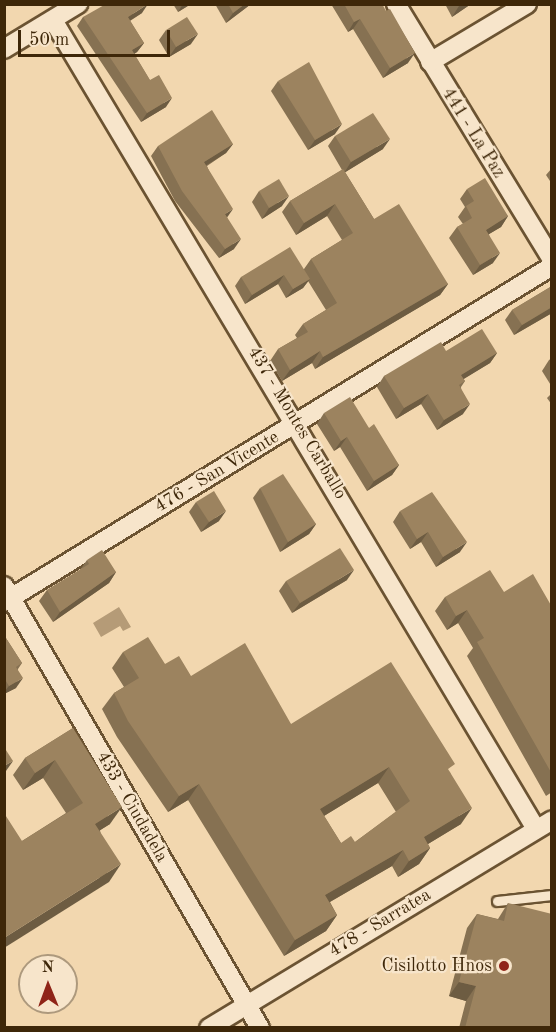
<!DOCTYPE html>
<html>
<head>
<meta charset="utf-8">
<style>
  body { margin:0 }
  #map { position:relative; width:556px; height:1032px; overflow:hidden; background:#f2d7af; font-family:"Old Standard TT",serif }
  div>[style] { position:absolute }
  .water>* { inset:0; background:#b59b77 }
  .roads { filter:drop-shadow(2px 0 #6b5332) drop-shadow(-2px 0 #6b5332) drop-shadow(0 2px #6b5332) drop-shadow(0 -2px #6b5332) }
  .lane>* { height:9px; margin:-4.5px; padding:0 4.5px; transform-origin:4.5px; border-radius:4.5px; background:#f7e5cb }
  .street>* { height:18px; margin:-9px; padding:0 9px; transform-origin:9px; border-radius:9px; background:#f7e5cb }
  .wall>* { inset:0; background:#867152 }
  .shaded-wall>* { inset:0; background:#6d5c42 }
  .building>* { inset:0; background:#9c835f }
  .dots>* { width:16px; height:16px; translate:-50% -50%; box-sizing:border-box; border:3px solid #f7e5cb; border-radius:50% }
  span { translate:-50% -50%; white-space:nowrap; text-align:center; line-height:1.15; -webkit-text-stroke:4.5px #f7e5cb; paint-order:stroke }
  .street-label { font-size:18px; color:#3e2709 }
  .poi-label { font-size:18px; color:#3e2709 }
  .right { translate:-100% -50%; text-align:right }
  .frame { position:absolute; inset:0; border:6px solid #3e2709; pointer-events:none }
  .north { position:absolute; left:18px; top:954px; width:60px; height:60px; box-sizing:border-box; background:#f7e5cb; border:2px solid #ad997d; border-radius:50%; rotate:359deg; font-size:16px; font-weight:700; line-height:24px; text-align:center; color:#3e2709 }
  .north::after { content:''; display:block; margin:auto; width:21px; height:27px; background:#8f2418; clip-path:polygon(50% 0,100% 100%,50% 72%,0 100%) }
  .scale { position:absolute; left:18px; top:30px; width:152px; height:27px; box-sizing:border-box; border:3px solid #3e2709; border-top:0; padding-left:8px; font-size:18px; line-height:21px; white-space:nowrap; color:#3e2709; -webkit-text-stroke:4px #f7e5cb; paint-order:stroke }
</style>
</head>
<body>
<div id="map">
  <div class="water">
    <i style="clip-path:polygon(119px 607px,131px 627px,123px 631px,120px 626px,101px 637px,93px 623px)"></i>
  </div>
  <div class="roads">
    <div class="lane">
      <i style="left:497px;top:901px;width:55px;rotate:-6.2deg"></i>
    </div>
    <div class="street">
      <i style="left:396px;top:4px;width:300px;rotate:58.6deg"></i>
      <i style="left:53px;top:20px;width:942px;rotate:59.16deg"></i>
      <i style="left:4px;top:49px;width:87px;rotate:-31.3deg"></i>
      <i style="left:430px;top:62px;width:113px;rotate:-30.9deg"></i>
      <i style="left:4px;top:586px;width:511px;rotate:59.92deg"></i>
      <i style="left:4px;top:602px;width:643px;rotate:-31.51deg"></i>
      <i style="left:209px;top:1028px;width:401px;rotate:-31.2deg"></i>
    </div>
  </div>
  <div class="wall">
    <i style="clip-path:polygon(173px 4px,191px 4px,178px 12px)"></i>
    <i style="clip-path:polygon(215px 4px,251px 4px,226px 23px)"></i>
    <i style="clip-path:polygon(331px 4px,382px 4px,408px 63px,383px 78px,353px 29px,348px 32px)"></i>
    <i style="clip-path:polygon(445px 4px,471px 4px,452px 17px)"></i>
    <i style="clip-path:polygon(142px 13px,130px 21px,144px 43px,137px 52px,134px 54px,166px 107px,141px 122px,77px 26px,83px 17px)"></i>
    <i style="clip-path:polygon(166px 30px,191px 44px,169px 57px,159px 40px)"></i>
    <i style="clip-path:polygon(278px 81px,335px 134px,308px 150px,271px 91px)"></i>
    <i style="clip-path:polygon(335px 136px,383px 149px,345px 172px,374px 219px,448px 284px,440px 295px,315px 369px,312px 363px,282px 381px,270px 361px,278px 349px,297px 338px,295px 335px,303px 324px,326px 310px,308px 281px,303px 288px,286px 298px,278px 284px,245px 304px,235px 286px,241px 277px,304px 269px,311px 259px,342px 240px,327px 216px,296px 235px,282px 212px,290px 201px,342px 170px,328px 146px)"></i>
    <i style="clip-path:polygon(233px 144px,226px 153px,207px 166px,227px 217px,234px 249px,219px 258px,175px 201px,151px 156px,158px 146px)"></i>
    <i style="clip-path:polygon(552px 168px,552px 184px,546px 175px)"></i>
    <i style="clip-path:polygon(467px 189px,508px 216px,501px 227px,489px 234px,493px 263px,473px 275px,449px 238px,457px 227px,463px 224px,458px 217px,465px 207px,460px 199px)"></i>
    <i style="clip-path:polygon(259px 191px,282px 206px,262px 219px,252px 202px)"></i>
    <i style="clip-path:polygon(552px 286px,552px 313px,514px 335px,505px 320px,512px 310px)"></i>
    <i style="clip-path:polygon(446px 351px,497px 353px,490px 363px,463px 379px,465px 381px,461px 387px,463px 414px,437px 430px,421px 404px,396px 419px,377px 387px,384px 376px)"></i>
    <i style="clip-path:polygon(552px 358px,552px 387px,542px 371px,549px 360px)"></i>
    <i style="clip-path:polygon(552px 393px,552px 405px,547px 398px)"></i>
    <i style="clip-path:polygon(324px 413px,369px 428px,399px 465px,392px 475px,367px 491px,340px 447px,334px 451px,317px 424px)"></i>
    <i style="clip-path:polygon(260px 488px,316px 524px,309px 534px,280px 552px,253px 498px)"></i>
    <i style="clip-path:polygon(196px 502px,219px 521px,201px 532px,189px 512px)"></i>
    <i style="clip-path:polygon(400px 511px,460px 552px,436px 567px,421px 542px,410px 549px,393px 522px)"></i>
    <i style="clip-path:polygon(87px 560px,116px 572px,109px 583px,53px 622px,39px 601px,47px 590px,80px 570px)"></i>
    <i style="clip-path:polygon(347px 580px,292px 613px,279px 591px,286px 581px)"></i>
    <i style="clip-path:polygon(504px 592px,552px 607px,552px 792px,546px 796px,467px 656px,473px 648px,458px 623px,447px 630px,435px 611px,445px 597px)"></i>
    <i style="clip-path:polygon(4px 635px,22px 663px,18px 669px,16px 688px,4px 694px)"></i>
    <i style="clip-path:polygon(evenodd,123px 652px,165px 664px,291px 724px,450px 772px,461px 824px,428px 844px,430px 848px,419px 864px,398px 877px,392px 866px,330px 902px,337px 915px,326px 931px,284px 956px,188px 800px,168px 812px,117px 737px,102px 709px,114px 693px,124px 687px,112px 668px,123px 652px,378px 783px,396px 812px,355px 842px,341px 843px,324px 816px,378px 783px)"></i>
    <i style="clip-path:polygon(73px 728px,110px 824px,100px 830px,109px 882px,22px 841px,66px 813px,43px 778px,23px 790px,13px 775px,25px 758px)"></i>
    <i style="clip-path:polygon(508px 903px,552px 1028px,459px 1028px,466px 1001px,449px 996px,467px 928px,477px 914px,498px 919px)"></i>
  </div>
  <div class="shaded-wall">
    <i style="clip-path:polygon(148px 4px,142px 13px,121px 26px,128px 17px)"></i>
    <i style="clip-path:polygon(183px 4px,191px 4px,178px 12px)"></i>
    <i style="clip-path:polygon(245px 4px,251px 4px,226px 23px,233px 13px)"></i>
    <i style="clip-path:polygon(462px 4px,471px 4px,452px 17px,459px 6px)"></i>
    <i style="clip-path:polygon(360px 19px,353px 29px,348px 32px,354px 22px)"></i>
    <i style="clip-path:polygon(198px 34px,191px 44px,169px 57px,176px 47px)"></i>
    <i style="clip-path:polygon(144px 43px,137px 52px,126px 59px,132px 50px)"></i>
    <i style="clip-path:polygon(415px 53px,408px 63px,383px 78px,390px 68px)"></i>
    <i style="clip-path:polygon(172px 98px,166px 107px,141px 122px,147px 113px)"></i>
    <i style="clip-path:polygon(342px 124px,335px 134px,308px 150px,315px 140px)"></i>
    <i style="clip-path:polygon(390px 139px,383px 149px,344px 173px,351px 162px)"></i>
    <i style="clip-path:polygon(233px 144px,226px 153px,197px 171px,204px 162px)"></i>
    <i style="clip-path:polygon(289px 196px,282px 206px,262px 219px,269px 208px)"></i>
    <i style="clip-path:polygon(335px 204px,327px 216px,296px 235px,304px 223px)"></i>
    <i style="clip-path:polygon(233px 209px,226px 219px,225px 214px)"></i>
    <i style="clip-path:polygon(508px 216px,501px 227px,479px 240px,486px 230px)"></i>
    <i style="clip-path:polygon(241px 239px,234px 249px,219px 258px,225px 249px)"></i>
    <i style="clip-path:polygon(500px 253px,493px 263px,473px 275px,480px 265px)"></i>
    <i style="clip-path:polygon(284px 275px,278px 284px,245px 304px,252px 295px)"></i>
    <i style="clip-path:polygon(310px 279px,303px 288px,286px 298px,293px 289px)"></i>
    <i style="clip-path:polygon(448px 284px,440px 295px,315px 369px,323px 357px)"></i>
    <i style="clip-path:polygon(552px 307px,552px 313px,514px 335px,522px 325px)"></i>
    <i style="clip-path:polygon(320px 351px,312px 363px,282px 381px,290px 370px)"></i>
    <i style="clip-path:polygon(497px 353px,490px 363px,454px 385px,461px 375px)"></i>
    <i style="clip-path:polygon(428px 394px,421px 404px,396px 419px,404px 408px)"></i>
    <i style="clip-path:polygon(470px 404px,463px 414px,437px 430px,444px 420px)"></i>
    <i style="clip-path:polygon(347px 437px,340px 447px,334px 451px,341px 441px)"></i>
    <i style="clip-path:polygon(399px 465px,392px 475px,367px 491px,374px 481px)"></i>
    <i style="clip-path:polygon(226px 511px,219px 521px,201px 532px,209px 522px)"></i>
    <i style="clip-path:polygon(316px 524px,309px 534px,280px 552px,288px 542px)"></i>
    <i style="clip-path:polygon(428px 532px,421px 542px,410px 549px,417px 539px)"></i>
    <i style="clip-path:polygon(467px 542px,460px 552px,436px 567px,443px 557px)"></i>
    <i style="clip-path:polygon(354px 570px,347px 580px,292px 613px,300px 603px)"></i>
    <i style="clip-path:polygon(116px 572px,109px 583px,53px 622px,60px 612px)"></i>
    <i style="clip-path:polygon(467px 610px,458px 623px,447px 630px,456px 616px)"></i>
    <i style="clip-path:polygon(23px 678px,16px 688px,4px 694px,4px 692px,9px 686px)"></i>
    <i style="clip-path:polygon(55px 760px,43px 778px,23px 790px,35px 773px)"></i>
    <i style="clip-path:polygon(13px 761px,6px 771px,4px 771px,4px 766px)"></i>
    <i style="clip-path:polygon(389px 767px,378px 783px,309px 825px,320px 809px)"></i>
    <i style="clip-path:polygon(199px 784px,188px 800px,168px 812px,179px 796px)"></i>
    <i style="clip-path:polygon(122px 807px,110px 824px,83px 841px,95px 824px)"></i>
    <i style="clip-path:polygon(472px 808px,461px 824px,413px 853px,424px 837px)"></i>
    <i style="clip-path:polygon(430px 848px,419px 864px,398px 877px,409px 861px)"></i>
    <i style="clip-path:polygon(403px 850px,392px 866px,314px 911px,325px 895px)"></i>
    <i style="clip-path:polygon(121px 864px,109px 882px,4px 948px,4px 938px)"></i>
    <i style="clip-path:polygon(337px 915px,326px 931px,284px 956px,295px 940px)"></i>
    <i style="clip-path:polygon(459px 982px,476px 986px,466px 1001px,449px 996px)"></i>
  </div>
  <div class="building">
    <i style="clip-path:polygon(106px 4px,148px 4px,128px 17px,144px 43px,132px 50px,150px 80px,159px 75px,172px 98px,147px 113px,83px 17px)"></i>
    <i style="clip-path:polygon(228px 4px,245px 4px,233px 13px)"></i>
    <i style="clip-path:polygon(344px 4px,382px 4px,386px 11px,390px 9px,415px 53px,390px 68px,360px 19px,354px 22px)"></i>
    <i style="clip-path:polygon(187px 17px,198px 34px,176px 47px,166px 30px)"></i>
    <i style="clip-path:polygon(309px 62px,342px 124px,315px 140px,278px 81px)"></i>
    <i style="clip-path:polygon(212px 110px,233px 144px,204px 162px,233px 209px,225px 214px,241px 239px,225px 249px,182px 191px,158px 146px)"></i>
    <i style="clip-path:polygon(373px 113px,390px 139px,351px 162px,335px 136px)"></i>
    <i style="clip-path:polygon(343px 169px,374px 219px,399px 204px,448px 284px,323px 357px,320px 351px,290px 370px,278px 349px,308px 332px,303px 324px,337px 303px,311px 259px,353px 233px,335px 204px,304px 223px,290px 201px)"></i>
    <i style="clip-path:polygon(485px 178px,508px 216px,486px 230px,500px 253px,480px 265px,457px 227px,472px 218px,466px 206px,474px 201px,467px 189px)"></i>
    <i style="clip-path:polygon(279px 179px,289px 196px,269px 208px,259px 191px)"></i>
    <i style="clip-path:polygon(290px 247px,310px 279px,293px 289px,284px 275px,252px 295px,241px 277px)"></i>
    <i style="clip-path:polygon(552px 286px,552px 307px,522px 325px,512px 310px)"></i>
    <i style="clip-path:polygon(482px 329px,497px 353px,461px 375px,465px 381px,459px 385px,470px 404px,444px 420px,428px 394px,404px 408px,384px 376px,441px 342px,446px 351px)"></i>
    <i style="clip-path:polygon(350px 397px,369px 428px,374px 424px,399px 465px,374px 481px,347px 437px,341px 441px,324px 413px)"></i>
    <i style="clip-path:polygon(283px 474px,316px 524px,288px 542px,260px 488px)"></i>
    <i style="clip-path:polygon(214px 491px,226px 511px,209px 522px,196px 502px)"></i>
    <i style="clip-path:polygon(432px 492px,467px 542px,443px 557px,428px 532px,417px 539px,400px 511px)"></i>
    <i style="clip-path:polygon(340px 548px,354px 570px,300px 603px,286px 581px)"></i>
    <i style="clip-path:polygon(102px 550px,116px 572px,60px 612px,47px 590px,89px 564px,87px 560px)"></i>
    <i style="clip-path:polygon(490px 570px,504px 592px,533px 574px,552px 607px,552px 774px,477px 642px,484px 638px,467px 610px,456px 616px,445px 597px)"></i>
    <i style="clip-path:polygon(4px 635px,22px 663px,16px 667px,23px 678px,9px 686px,4px 678px)"></i>
    <i style="clip-path:polygon(evenodd,148px 637px,165px 664px,179px 656px,191px 676px,245px 643px,291px 724px,391px 662px,455px 764px,448px 769px,472px 808px,424px 837px,430px 848px,409px 861px,403px 850px,325px 895px,337px 915px,295px 940px,199px 784px,179px 796px,128px 721px,114px 693px,139px 678px,123px 652px,148px 637px,389px 767px,410px 801px,355px 842px,351px 836px,341px 843px,320px 809px,389px 767px)"></i>
    <i style="clip-path:polygon(73px 728px,122px 807px,95px 824px,121px 864px,4px 938px,4px 813px,22px 841px,83px 803px,55px 760px,35px 773px,25px 758px)"></i>
    <i style="clip-path:polygon(4px 747px,13px 761px,4px 766px)"></i>
    <i style="clip-path:polygon(508px 903px,552px 914px,552px 1028px,465px 1028px,476px 986px,459px 982px,477px 914px,504px 921px)"></i>
  </div>
  <div class="dots">
    <i style="left:504px;top:966px;background:#8f2418"></i>
  </div>
  <div class="street-label">
    <span style="left:473px;top:133px;rotate:58deg">441 - La Paz</span>
    <span style="left:297px;top:423px;rotate:59deg">437 - Montes Carballo</span>
    <span style="left:217px;top:472px;rotate:-31deg">476 - San Vicente</span>
    <span style="left:132px;top:807px;rotate:60deg">433 - Ciudadela</span>
    <span style="left:380px;top:923px;rotate:-31deg">478 - Sarratea</span>
  </div>
  <div class="poi-label">
    <span class="right" style="left:492px;top:966px">Cisilotto Hnos</span>
  </div>
  <div class="frame"></div>
  <div class="north">N</div>
  <div class="scale">50 m</div>
</div>
</body>
</html>
